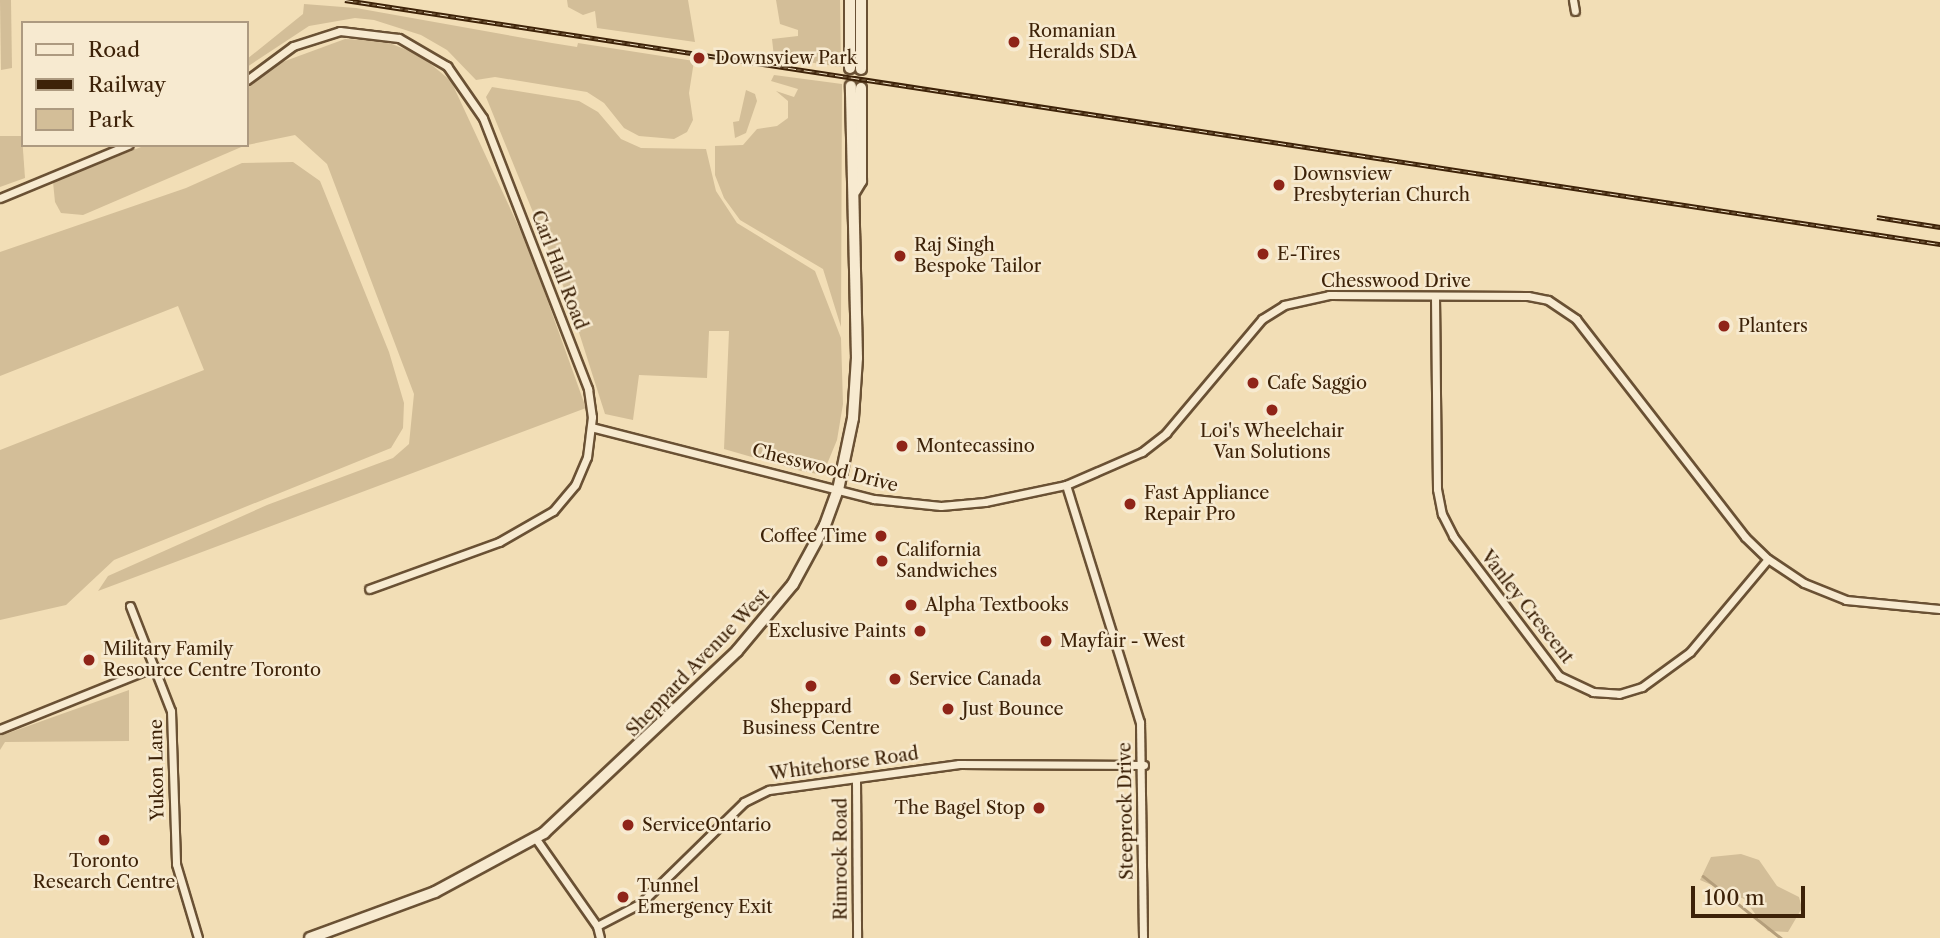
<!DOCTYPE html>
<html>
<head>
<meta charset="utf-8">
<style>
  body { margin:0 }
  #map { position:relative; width:1940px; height:938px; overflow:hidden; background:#f2deb6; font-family:"Libre Caslon Text",serif }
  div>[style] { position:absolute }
  .green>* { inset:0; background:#d3be98 }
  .stream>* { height:2.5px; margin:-1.25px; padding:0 1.25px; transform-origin:1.25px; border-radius:1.25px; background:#b49e7b }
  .roads { filter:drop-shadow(2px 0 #6a5134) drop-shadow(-2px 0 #6a5134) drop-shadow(0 2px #6a5134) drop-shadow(0 -2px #6a5134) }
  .street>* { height:7px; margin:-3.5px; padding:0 3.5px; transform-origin:3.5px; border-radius:3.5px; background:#f7ead0 }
  .secondary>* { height:10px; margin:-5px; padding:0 5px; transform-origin:5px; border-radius:5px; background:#f7ead0 }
  .rail>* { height:5px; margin-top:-2.5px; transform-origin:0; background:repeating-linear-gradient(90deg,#f7ead0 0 8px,#3d2208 0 16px); box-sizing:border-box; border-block:2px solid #3d2208 }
  .dots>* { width:19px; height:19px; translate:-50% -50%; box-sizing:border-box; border:4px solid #f7ead0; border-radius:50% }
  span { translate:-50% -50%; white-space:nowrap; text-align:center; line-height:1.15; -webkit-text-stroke:5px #f7ead0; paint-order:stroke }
  .poi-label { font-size:18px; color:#3d2208 }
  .left { translate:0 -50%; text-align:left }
  .right { translate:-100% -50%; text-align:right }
  .street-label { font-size:18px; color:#3d2208 }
  .legend { position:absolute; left:21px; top:21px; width:228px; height:126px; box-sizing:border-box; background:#f7ead0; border:2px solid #ad9a80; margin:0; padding:9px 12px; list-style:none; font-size:21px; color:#3d2208 }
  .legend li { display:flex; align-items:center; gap:14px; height:35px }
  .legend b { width:35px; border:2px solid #ad9a80 }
  .scale { position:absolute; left:1691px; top:886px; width:114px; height:32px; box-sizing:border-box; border:4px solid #3d2208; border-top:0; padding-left:9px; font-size:21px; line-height:24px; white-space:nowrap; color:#3d2208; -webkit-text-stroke:5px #f7ead0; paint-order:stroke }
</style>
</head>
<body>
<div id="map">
  <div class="green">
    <i style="clip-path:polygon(0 0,11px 0,12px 68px,1px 70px)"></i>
    <i style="clip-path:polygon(567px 0,688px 0,695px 42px,597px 28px,595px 11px,583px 15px,568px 7px)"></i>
    <i style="clip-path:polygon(776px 0,840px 0,841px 67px,774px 57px,772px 39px,798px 36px,798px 30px,780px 24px)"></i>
    <i style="clip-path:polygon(304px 4px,356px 8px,552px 43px,577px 47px,578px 43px,694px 61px,689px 93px,693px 120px,687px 132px,674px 139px,639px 136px,624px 128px,604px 103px,587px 92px,495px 77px,476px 80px,447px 50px,421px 35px,374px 20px,355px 18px,309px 26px,247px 67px,247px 59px,303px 14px)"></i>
    <i style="clip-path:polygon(345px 39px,384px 41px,420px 55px,451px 81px,529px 249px,586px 408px,98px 591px,108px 576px,267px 505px,393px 458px,409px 444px,414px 394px,327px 164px,295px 135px,247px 145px,247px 89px,277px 64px)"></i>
    <i style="clip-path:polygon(774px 75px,842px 84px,841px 327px,823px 269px,740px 220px,724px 198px,715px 175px,715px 146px,743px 145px,757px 129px,777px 126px,788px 118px,788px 101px,776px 91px,794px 97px,798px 89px,771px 81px)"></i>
    <i style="clip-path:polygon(492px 87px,579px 101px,598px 112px,621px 139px,641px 148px,706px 149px,716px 191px,737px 223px,815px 271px,841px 338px,843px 404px,837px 440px,825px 469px,818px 474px,801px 471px,724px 449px,729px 331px,709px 331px,707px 378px,639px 375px,633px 420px,605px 414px,568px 298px,486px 97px)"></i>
    <i style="clip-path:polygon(746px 90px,755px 94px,757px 101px,746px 133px,735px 138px,733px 122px,739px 121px)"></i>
    <i style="clip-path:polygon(0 136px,22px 136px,25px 178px,0 187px)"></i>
    <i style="clip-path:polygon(146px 145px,246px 145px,83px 215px,61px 213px,55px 202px,53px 182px)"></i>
    <i style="clip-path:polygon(293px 162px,320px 181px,389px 352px,404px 403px,403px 428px,391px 448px,114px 560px,66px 605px,0 620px,0 450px,204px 370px,178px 306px,0 376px,0 252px,186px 188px,242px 163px)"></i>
    <i style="clip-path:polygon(129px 690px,129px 741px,5px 742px,0 750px,0 736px)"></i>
    <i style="clip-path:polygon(1741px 854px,1759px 860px,1777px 886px,1799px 897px,1802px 908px,1788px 932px,1768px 931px,1744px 899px,1700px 880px,1711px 857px)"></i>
  </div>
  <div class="stream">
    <i style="left:1703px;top:876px;width:100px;rotate:38.5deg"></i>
  </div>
  <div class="roads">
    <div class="street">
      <i style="left:1573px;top:0;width:11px;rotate:80deg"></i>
      <i style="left:247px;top:80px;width:57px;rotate:-36.5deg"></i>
      <i style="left:293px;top:46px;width:49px;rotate:-17.7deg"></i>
      <i style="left:340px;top:31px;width:59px;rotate:6.8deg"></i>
      <i style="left:399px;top:38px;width:56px;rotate:30.3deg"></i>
      <i style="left:447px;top:66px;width:63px;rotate:55.3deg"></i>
      <i style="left:483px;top:118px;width:291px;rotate:68.8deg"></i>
      <i style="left:588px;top:389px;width:28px;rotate:82deg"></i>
      <i style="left:592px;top:417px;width:40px;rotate:97.1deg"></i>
      <i style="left:587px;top:457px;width:30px;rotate:113deg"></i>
      <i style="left:575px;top:485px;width:34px;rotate:130deg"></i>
      <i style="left:553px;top:511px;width:62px;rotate:150.1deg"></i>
      <i style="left:499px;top:542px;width:138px;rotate:160.1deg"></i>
      <i style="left:0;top:198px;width:139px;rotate:-22.5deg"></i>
      <i style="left:1435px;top:297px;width:192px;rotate:89.4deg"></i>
      <i style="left:1437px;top:489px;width:25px;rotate:79deg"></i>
      <i style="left:1442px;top:514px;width:25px;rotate:63deg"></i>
      <i style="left:1453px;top:536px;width:176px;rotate:52.9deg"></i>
      <i style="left:1559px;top:676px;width:38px;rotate:25deg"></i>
      <i style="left:1593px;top:692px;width:26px;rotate:4deg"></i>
      <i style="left:1619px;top:694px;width:24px;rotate:-17deg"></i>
      <i style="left:1642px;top:687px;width:59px;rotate:-36.1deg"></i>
      <i style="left:1690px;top:652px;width:121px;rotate:-50deg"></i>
      <i style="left:591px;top:427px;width:292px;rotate:14.3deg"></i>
      <i style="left:874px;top:499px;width:67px;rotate:6deg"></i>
      <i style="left:941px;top:506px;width:44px;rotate:-5.2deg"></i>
      <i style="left:985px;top:502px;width:83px;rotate:-11.9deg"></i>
      <i style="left:1066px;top:485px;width:83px;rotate:-23.5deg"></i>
      <i style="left:1142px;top:452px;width:31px;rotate:-38deg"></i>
      <i style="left:1166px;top:433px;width:149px;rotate:-49.9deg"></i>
      <i style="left:1262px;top:319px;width:26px;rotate:-32deg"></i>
      <i style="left:1284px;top:305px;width:46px;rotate:-12.5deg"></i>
      <i style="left:1329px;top:295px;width:199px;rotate:0.3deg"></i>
      <i style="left:1528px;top:296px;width:20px;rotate:11deg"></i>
      <i style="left:1548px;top:300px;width:34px;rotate:34deg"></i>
      <i style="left:1576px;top:319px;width:276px;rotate:52.2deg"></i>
      <i style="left:1745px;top:537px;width:32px;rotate:44deg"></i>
      <i style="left:1768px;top:559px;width:43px;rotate:33.7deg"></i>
      <i style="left:1804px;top:583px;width:45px;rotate:22deg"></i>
      <i style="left:1846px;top:600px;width:94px;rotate:5.5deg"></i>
      <i style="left:1066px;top:485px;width:248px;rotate:72.7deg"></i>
      <i style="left:1140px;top:722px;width:216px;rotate:89.2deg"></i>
      <i style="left:130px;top:606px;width:113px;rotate:68.7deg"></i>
      <i style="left:171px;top:711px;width:153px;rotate:88.1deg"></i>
      <i style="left:176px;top:864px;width:77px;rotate:73.4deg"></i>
      <i style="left:0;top:729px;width:166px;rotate:-21.9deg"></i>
      <i style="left:856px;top:780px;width:158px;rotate:89.6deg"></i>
      <i style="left:536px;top:839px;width:106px;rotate:55deg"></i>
      <i style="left:597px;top:926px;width:12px;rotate:76deg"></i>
      <i style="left:597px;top:926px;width:50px;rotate:-27.6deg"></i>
      <i style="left:641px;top:903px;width:144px;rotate:-44.4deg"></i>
      <i style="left:744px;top:802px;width:28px;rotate:-26deg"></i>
      <i style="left:769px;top:790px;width:192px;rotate:-7.8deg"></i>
      <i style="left:959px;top:764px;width:185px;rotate:0.3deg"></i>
    </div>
    <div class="secondary">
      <i style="left:850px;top:0;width:68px;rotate:90deg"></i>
      <i style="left:861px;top:0;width:69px;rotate:90deg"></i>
      <i style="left:855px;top:191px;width:12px;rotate:-59deg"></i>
      <i style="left:861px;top:181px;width:93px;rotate:-90deg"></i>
      <i style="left:310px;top:938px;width:133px;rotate:-20.2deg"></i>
      <i style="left:435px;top:892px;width:124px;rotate:-28.4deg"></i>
      <i style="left:544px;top:833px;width:265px;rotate:-43.3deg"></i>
      <i style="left:737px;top:651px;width:87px;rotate:-50.1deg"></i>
      <i style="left:793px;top:584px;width:67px;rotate:-61.5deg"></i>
      <i style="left:825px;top:525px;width:37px;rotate:-70deg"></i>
      <i style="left:838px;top:490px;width:74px;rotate:-78.2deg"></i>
      <i style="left:853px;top:418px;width:60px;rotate:-86.2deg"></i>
      <i style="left:857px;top:358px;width:272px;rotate:-91.3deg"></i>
    </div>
  </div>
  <div class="rail">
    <i style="left:345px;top:0;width:1614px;rotate:8.7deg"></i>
    <i style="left:1877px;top:217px;width:64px;rotate:9deg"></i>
  </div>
  <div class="dots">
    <i style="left:1014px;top:42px;background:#8f2418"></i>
    <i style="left:699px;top:58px;background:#8f2418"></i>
    <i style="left:1279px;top:185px;background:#8f2418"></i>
    <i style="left:1263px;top:254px;background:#8f2418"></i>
    <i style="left:900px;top:256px;background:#8f2418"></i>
    <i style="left:1724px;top:326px;background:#8f2418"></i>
    <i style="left:1253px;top:383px;background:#8f2418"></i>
    <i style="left:1272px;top:410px;background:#8f2418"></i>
    <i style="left:902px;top:446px;background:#8f2418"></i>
    <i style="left:1130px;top:504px;background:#8f2418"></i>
    <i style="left:881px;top:536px;background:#8f2418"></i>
    <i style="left:882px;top:561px;background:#8f2418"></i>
    <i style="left:911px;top:605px;background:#8f2418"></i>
    <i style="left:920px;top:631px;background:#8f2418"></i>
    <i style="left:1046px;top:641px;background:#8f2418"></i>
    <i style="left:89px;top:660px;background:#8f2418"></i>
    <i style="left:895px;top:679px;background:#8f2418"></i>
    <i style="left:811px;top:686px;background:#8f2418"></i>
    <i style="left:948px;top:709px;background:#8f2418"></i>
    <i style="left:1039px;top:808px;background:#8f2418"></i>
    <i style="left:628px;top:825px;background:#8f2418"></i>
    <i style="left:104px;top:840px;background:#8f2418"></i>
    <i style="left:623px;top:897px;background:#8f2418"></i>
  </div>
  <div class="poi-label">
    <span class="left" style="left:1028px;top:42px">Romanian<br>Heralds SDA</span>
    <span class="left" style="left:715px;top:58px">Downsview Park</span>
    <span class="left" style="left:1293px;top:185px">Downsview<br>Presbyterian Church</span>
    <span class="left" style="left:914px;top:256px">Raj Singh<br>Bespoke Tailor</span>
    <span class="left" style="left:1277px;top:254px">E-Tires</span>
    <span class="left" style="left:1738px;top:326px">Planters</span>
    <span class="left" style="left:1267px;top:383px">Cafe Saggio</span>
    <span style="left:1272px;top:442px">Loi's Wheelchair<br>Van Solutions</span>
    <span class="left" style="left:916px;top:446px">Montecassino</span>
    <span class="left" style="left:1144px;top:504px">Fast Appliance<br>Repair Pro</span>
    <span class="right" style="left:867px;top:536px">Coffee Time</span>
    <span class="left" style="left:896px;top:561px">California<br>Sandwiches</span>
    <span class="left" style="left:925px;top:605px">Alpha Textbooks</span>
    <span class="right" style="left:906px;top:631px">Exclusive Paints</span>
    <span class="left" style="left:1060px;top:641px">Mayfair - West</span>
    <span class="left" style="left:103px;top:660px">Military Family<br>Resource Centre Toronto</span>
    <span class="left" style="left:909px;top:679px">Service Canada</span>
    <span style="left:811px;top:718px">Sheppard<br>Business Centre</span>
    <span class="left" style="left:962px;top:709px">Just Bounce</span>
    <span class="right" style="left:1025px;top:808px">The Bagel Stop</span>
    <span class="left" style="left:642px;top:825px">ServiceOntario</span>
    <span style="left:104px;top:872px">Toronto<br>Research Centre</span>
    <span class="left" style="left:637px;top:897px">Tunnel<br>Emergency Exit</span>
  </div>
  <div class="street-label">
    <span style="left:559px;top:270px;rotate:69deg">Carl Hall Road</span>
    <span style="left:1396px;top:281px">Chesswood Drive</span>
    <span style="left:825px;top:468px;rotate:14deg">Chesswood Drive</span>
    <span style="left:1527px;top:607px;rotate:52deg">Vanley Crescent</span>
    <span style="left:698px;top:663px;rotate:-46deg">Sheppard Avenue West</span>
    <span style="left:844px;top:764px;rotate:-8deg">Whitehorse Road</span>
    <span style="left:157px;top:770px;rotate:-91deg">Yukon Lane</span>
    <span style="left:1126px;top:811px;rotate:-91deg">Steeprock Drive</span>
    <span style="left:841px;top:859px;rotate:-90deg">Rimrock Road</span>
  </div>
  <ul class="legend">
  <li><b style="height:9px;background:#f7ead0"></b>Road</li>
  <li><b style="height:9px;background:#3d2208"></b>Railway</li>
  <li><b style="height:19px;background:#d3be98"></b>Park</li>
  </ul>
  <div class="scale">100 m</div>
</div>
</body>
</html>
